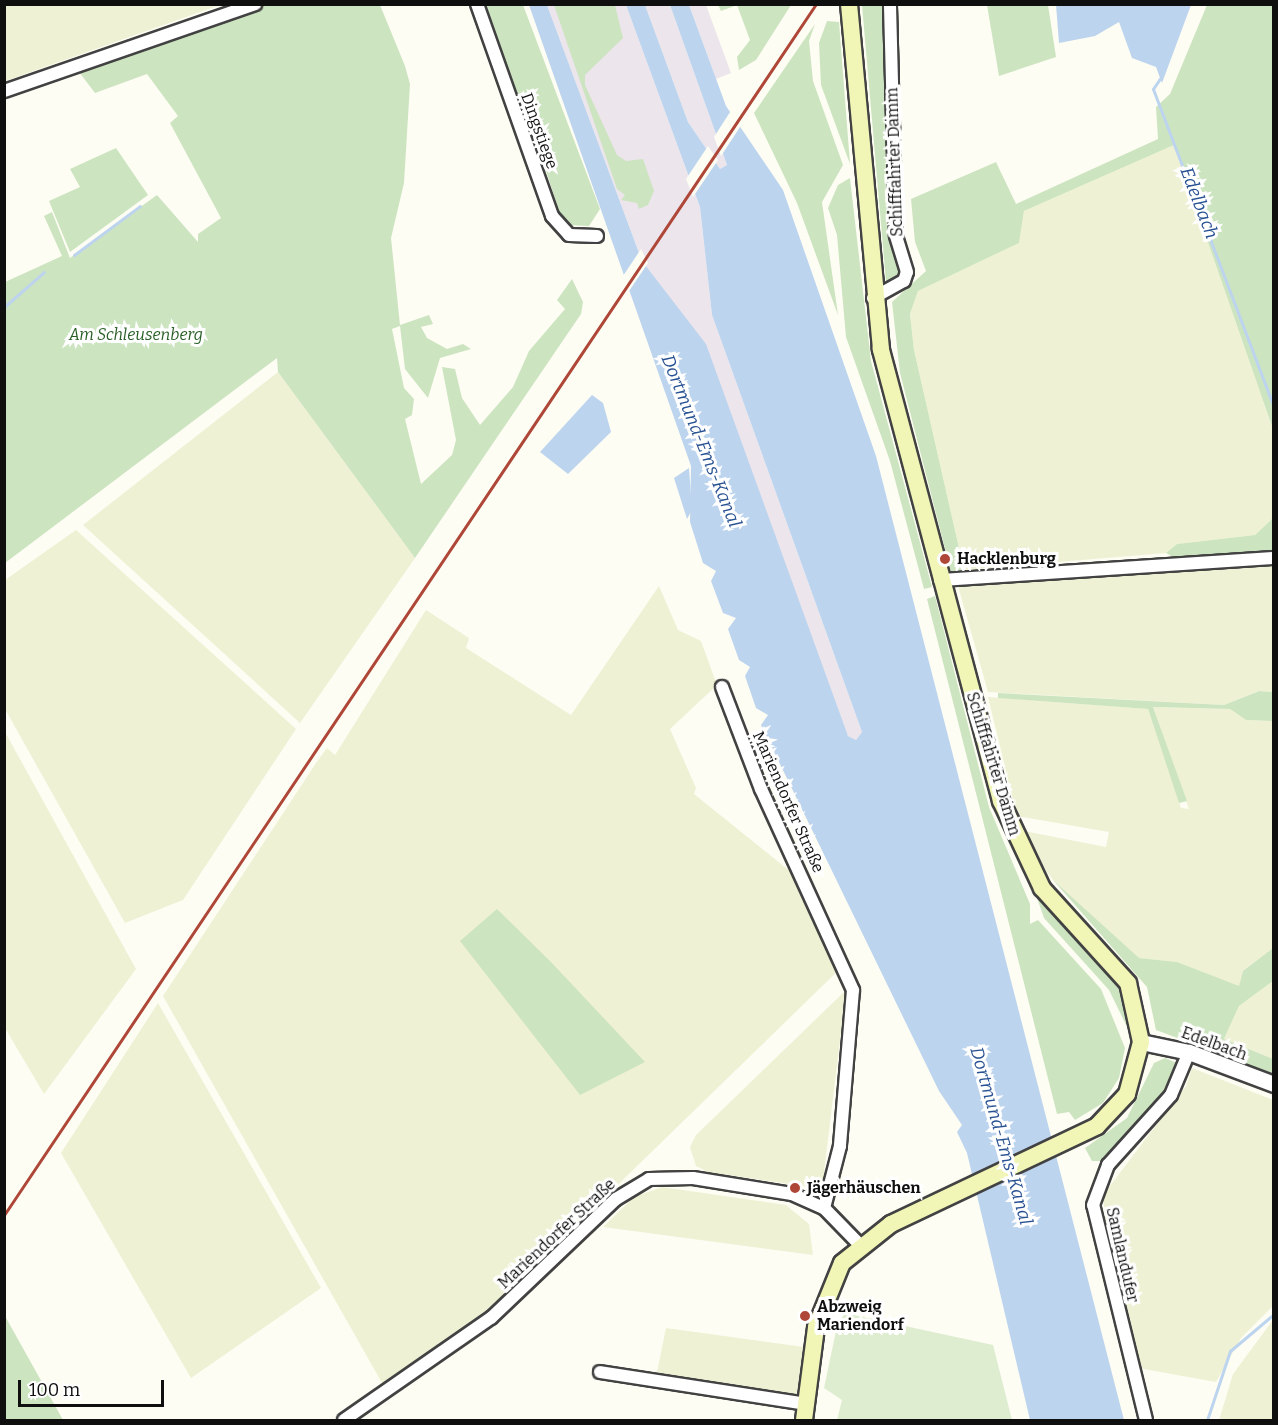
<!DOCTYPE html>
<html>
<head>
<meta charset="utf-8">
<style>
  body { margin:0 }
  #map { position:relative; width:1278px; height:1425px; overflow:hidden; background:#fdfdf3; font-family:Bitter,serif }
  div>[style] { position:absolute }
  .industrial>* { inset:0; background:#ece5ec }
  .farmland>* { inset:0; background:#eff1d5 }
  .green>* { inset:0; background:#cde4c0 }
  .pitch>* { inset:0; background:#deedd0 }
  .water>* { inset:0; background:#bdd4ef }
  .pier>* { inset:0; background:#fdfdf3 }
  .stream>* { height:3px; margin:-1.5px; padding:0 1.5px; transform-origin:1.5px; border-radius:1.5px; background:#bdd4ef }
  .roads { filter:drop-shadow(2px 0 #424242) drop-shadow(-2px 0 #424242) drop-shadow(0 2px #424242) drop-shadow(0 -2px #424242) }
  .minor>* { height:12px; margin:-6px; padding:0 6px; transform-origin:6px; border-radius:6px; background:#fff }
  .tertiary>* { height:15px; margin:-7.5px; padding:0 7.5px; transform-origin:7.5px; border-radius:7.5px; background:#fff }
  .secondary>* { height:16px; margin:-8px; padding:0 8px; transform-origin:8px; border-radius:8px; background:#f1f5b6 }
  .rail>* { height:3px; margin:-1.5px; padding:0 1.5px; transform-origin:1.5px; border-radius:1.5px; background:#ae4738 }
  .dots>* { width:16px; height:16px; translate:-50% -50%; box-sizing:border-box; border:3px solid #fff; border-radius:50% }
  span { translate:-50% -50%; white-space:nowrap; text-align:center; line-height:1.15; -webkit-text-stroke:6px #fff; paint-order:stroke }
  .street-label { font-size:16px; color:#0f0f0f }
  .park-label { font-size:16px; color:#295f27; font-style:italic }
  .poi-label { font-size:16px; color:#0f0f0f; font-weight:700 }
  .left { translate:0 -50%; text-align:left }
  .water-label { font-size:18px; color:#285192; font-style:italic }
  .frame { position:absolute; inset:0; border:6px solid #0f0f0f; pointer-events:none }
  .scale { position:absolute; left:18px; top:1380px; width:146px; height:27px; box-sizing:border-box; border:3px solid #0f0f0f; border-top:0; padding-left:8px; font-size:18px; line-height:21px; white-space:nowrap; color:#0f0f0f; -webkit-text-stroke:4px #fff; paint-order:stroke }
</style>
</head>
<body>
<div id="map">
  <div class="industrial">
    <i style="clip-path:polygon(547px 5px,626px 5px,700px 207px,712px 315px,862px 732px,856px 740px,848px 736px,642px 261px)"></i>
    <i style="clip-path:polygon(645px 5px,670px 5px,727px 165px,720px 169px,688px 122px)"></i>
    <i style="clip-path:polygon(689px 5px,706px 5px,731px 73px,716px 79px)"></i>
  </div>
  <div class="farmland">
    <i style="clip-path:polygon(5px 4px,220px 4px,220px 5px,5px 81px)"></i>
    <i style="clip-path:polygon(1174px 145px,1273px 429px,1273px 518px,1255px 535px,1177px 544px,1166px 553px,964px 570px,914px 350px,910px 314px,918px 291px,1019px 243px,1024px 211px)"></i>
    <i style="clip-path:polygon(278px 372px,415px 558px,300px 723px,83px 525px)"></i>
    <i style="clip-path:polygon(76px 530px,296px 729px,183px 900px,125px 923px,5px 709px,5px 580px)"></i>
    <i style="clip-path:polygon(1273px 566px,1273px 692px,1258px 691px,1224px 705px,988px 692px,958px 586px)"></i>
    <i style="clip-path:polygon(659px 586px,678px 630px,701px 641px,717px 685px,670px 729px,696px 788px,694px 794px,806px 884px,845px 964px,493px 1306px,382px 1383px,163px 996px,316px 763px,327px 748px,335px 755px,426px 610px,469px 638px,466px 648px,571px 715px)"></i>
    <i style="clip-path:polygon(988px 697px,1148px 709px,1181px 808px,1189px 809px,1153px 707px,1230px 709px,1246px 720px,1273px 721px,1273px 948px,1243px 971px,1239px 987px,1177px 962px,1138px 958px,1053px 880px,1028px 846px,1024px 831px,1106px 847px,1109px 832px,1017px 816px)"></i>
    <i style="clip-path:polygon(5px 732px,136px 969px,44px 1094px,5px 1028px)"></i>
    <i style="clip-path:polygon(1273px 981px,1273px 1059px,1224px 1039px,1239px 1006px)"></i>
    <i style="clip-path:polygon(846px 990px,822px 1189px,708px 1172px,696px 1166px,690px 1147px,696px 1135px)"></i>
    <i style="clip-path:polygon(158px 1003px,321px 1288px,191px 1378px,61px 1153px)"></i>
    <i style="clip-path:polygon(1192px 1068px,1273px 1100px,1273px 1306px,1241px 1338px,1216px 1382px,1138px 1368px,1110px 1267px,1103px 1195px,1186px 1086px)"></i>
    <i style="clip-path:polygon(662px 1187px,786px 1205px,809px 1224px,813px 1255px,603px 1227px,634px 1197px)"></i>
    <i style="clip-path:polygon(1273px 1320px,1273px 1420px,1219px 1420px,1233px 1374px)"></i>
    <i style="clip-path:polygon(666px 1328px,804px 1347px,799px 1393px,796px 1397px,656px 1377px)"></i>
  </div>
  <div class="green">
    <i style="clip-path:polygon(267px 5px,380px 5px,405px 66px,410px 84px,404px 183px,391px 238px,400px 325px,429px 315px,433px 324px,421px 327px,427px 338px,447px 349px,463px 344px,471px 349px,440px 358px,428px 398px,405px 369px,400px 326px,392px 329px,404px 388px,414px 399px,412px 415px,405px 419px,421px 484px,452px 455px,456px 440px,442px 367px,455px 369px,462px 398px,480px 425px,513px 387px,529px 351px,565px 309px,557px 300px,572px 279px,583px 302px,581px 314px,415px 558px,278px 372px,277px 358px,5px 563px,5px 282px,62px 256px,44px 216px,52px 212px,70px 258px,157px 195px,198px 242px,198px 234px,221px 218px,170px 123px,178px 116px,147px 74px,95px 93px,76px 68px)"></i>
    <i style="clip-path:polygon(481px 5px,523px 5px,600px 209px,589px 226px,566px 225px,561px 217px,524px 103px,515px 99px)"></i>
    <i style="clip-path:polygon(554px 5px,615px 5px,623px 38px,585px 75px,585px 85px,617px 155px,626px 161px,643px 159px,654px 191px,648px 205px,639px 209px,637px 203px,621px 200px,625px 195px,617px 189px)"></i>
    <i style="clip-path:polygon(718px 5px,718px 4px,791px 5px,756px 60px,739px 70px,737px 57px,750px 40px,737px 5px,721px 11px)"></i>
    <i style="clip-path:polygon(862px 5px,884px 5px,892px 236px,900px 268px,897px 278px,886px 281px)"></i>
    <i style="clip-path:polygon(987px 5px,1048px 5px,1056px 57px,999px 76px)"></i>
    <i style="clip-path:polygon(1207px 5px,1273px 5px,1273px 429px,1174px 145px,1024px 211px,1019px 243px,918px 291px,910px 314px,914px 350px,964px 570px,951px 572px,900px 373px,892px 302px,926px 271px,915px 242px,911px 199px,996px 162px,1016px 204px,1158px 139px,1156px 107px,1170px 94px)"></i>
    <i style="clip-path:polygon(827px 21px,839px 22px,850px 164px,821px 85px,819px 43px)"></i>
    <i style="clip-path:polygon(815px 24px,809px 41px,813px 81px,843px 165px,822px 202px,838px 315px,797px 203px,754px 113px)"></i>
    <i style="clip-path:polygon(116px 148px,148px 195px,70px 252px,49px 201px,80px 187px,70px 169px)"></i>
    <i style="clip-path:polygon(850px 178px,871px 361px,932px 587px,924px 589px,890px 461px,846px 337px,837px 235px,828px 208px,838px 185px)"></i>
    <i style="clip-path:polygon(1273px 518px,1273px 552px,1175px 558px,1166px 553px,1177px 544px,1255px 535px)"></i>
    <i style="clip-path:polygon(935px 596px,989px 807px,1030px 904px,1030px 924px,1038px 920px,1101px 989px,1125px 1048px,1119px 1078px,1103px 1103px,1075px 1120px,1069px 1112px,1057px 1114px,927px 599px)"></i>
    <i style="clip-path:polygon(1259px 691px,1273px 692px,1273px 721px,1246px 720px,1230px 709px,1153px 707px,1187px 801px,1179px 803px,1148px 709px,998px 698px,998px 693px,1224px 705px)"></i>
    <i style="clip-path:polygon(1053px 880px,1139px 958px,1177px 962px,1239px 986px,1243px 971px,1273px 948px,1273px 981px,1239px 1006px,1224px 1039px,1273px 1059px,1273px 1074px,1156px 1030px,1147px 987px)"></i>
    <i style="clip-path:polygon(1037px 898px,1118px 981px,1132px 1037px,1109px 990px,1044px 918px)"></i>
    <i style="clip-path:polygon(497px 909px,551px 962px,645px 1062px,580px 1095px,460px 941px)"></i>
    <i style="clip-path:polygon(1165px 1058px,1179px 1064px,1177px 1076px,1105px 1161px,1092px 1161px,1085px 1148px,1127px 1118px,1154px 1063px)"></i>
    <i style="clip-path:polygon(5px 1316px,63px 1420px,5px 1420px)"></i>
  </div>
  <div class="pitch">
    <i style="clip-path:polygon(840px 1312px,993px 1345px,1012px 1420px,837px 1420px,842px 1400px,824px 1388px)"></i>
  </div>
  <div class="water">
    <i style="clip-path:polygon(529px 5px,547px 5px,642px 261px,706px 344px,848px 736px,856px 740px,862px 732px,712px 315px,700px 207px,626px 5px,645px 5px,688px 122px,720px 169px,727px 165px,670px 5px,689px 5px,726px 106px,783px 190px,876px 456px,1124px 1420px,1030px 1420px,967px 1153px,957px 1132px,962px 1125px,939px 1091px,761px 725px,768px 715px,756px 708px,745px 676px,750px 667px,739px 660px,728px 629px,736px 618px,723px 613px,711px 581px,716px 571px,703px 563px,690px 522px,691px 466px)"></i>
    <i style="clip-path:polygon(1056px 5px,1056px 4px,1191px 5px,1162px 83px,1156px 67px,1132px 58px,1119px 22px,1095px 36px,1059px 43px)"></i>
    <i style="clip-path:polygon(592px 395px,603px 403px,611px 432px,568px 474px,540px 452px)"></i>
    <i style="clip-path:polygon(689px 468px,692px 510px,687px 519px,674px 478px)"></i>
  </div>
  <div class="pier">
    <i style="clip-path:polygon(732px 109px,742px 124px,721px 156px,714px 137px)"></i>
    <i style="clip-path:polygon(708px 146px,718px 160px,693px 197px,686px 179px)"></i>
    <i style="clip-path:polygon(641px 249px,648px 263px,625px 297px,621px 279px)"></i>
  </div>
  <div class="stream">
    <i style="left:1161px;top:77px;width:14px;rotate:124deg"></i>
    <i style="left:1153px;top:89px;width:340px;rotate:69.2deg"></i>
    <i style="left:74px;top:255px;width:82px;rotate:-36.6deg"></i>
    <i style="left:4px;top:307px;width:53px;rotate:-41.2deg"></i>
    <i style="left:1207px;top:1420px;width:73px;rotate:-71.6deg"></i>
    <i style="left:1230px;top:1351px;width:57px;rotate:-40.1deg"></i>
  </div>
  <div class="roads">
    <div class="minor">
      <i style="left:477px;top:4px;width:225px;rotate:70.5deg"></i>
      <i style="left:552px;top:216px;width:25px;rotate:48deg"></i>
      <i style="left:569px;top:235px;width:28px;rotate:2deg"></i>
      <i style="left:4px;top:91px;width:266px;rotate:-19.1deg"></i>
      <i style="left:873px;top:298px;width:35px;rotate:-29deg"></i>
      <i style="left:904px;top:281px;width:9px;rotate:-72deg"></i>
      <i style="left:907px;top:272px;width:39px;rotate:-107deg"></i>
      <i style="left:896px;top:235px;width:231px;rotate:-91.5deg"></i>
      <i style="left:940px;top:580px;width:335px;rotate:-3.8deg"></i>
      <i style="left:722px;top:687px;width:109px;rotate:69.1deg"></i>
      <i style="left:761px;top:789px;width:221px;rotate:65.4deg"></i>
      <i style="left:853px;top:990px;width:157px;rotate:94.8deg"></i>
      <i style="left:840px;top:1146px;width:64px;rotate:104.5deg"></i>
      <i style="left:600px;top:1372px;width:208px;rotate:8.8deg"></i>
      <i style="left:344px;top:1420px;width:179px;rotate:-34.8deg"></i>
      <i style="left:491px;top:1318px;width:173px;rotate:-43.6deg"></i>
      <i style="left:616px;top:1199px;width:39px;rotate:-31deg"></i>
      <i style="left:649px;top:1179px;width:44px;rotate:-1.3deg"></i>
      <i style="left:693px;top:1178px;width:100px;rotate:9.2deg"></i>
      <i style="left:792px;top:1194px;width:35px;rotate:24deg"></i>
      <i style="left:824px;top:1208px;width:52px;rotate:45.8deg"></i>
      <i style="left:1146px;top:1420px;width:221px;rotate:-103.8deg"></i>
      <i style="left:1093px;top:1205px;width:43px;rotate:-69.4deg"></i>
      <i style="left:1108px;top:1165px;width:94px;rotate:-48deg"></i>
      <i style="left:1171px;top:1095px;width:47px;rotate:-67.3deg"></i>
    </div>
    <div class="tertiary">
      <i style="left:1141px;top:1042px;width:49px;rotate:11.8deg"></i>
      <i style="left:1189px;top:1052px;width:91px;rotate:20.6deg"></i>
    </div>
    <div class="secondary">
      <i style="left:804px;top:1420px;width:94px;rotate:-82.6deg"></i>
      <i style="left:816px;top:1327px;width:69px;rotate:-67.9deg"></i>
      <i style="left:842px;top:1263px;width:63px;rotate:-38.5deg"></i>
      <i style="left:891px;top:1224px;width:228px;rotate:-25.4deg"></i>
      <i style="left:1097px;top:1126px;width:44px;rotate:-46.8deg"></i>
      <i style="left:1127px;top:1094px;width:54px;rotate:-74.9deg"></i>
      <i style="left:1141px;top:1042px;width:60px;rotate:-102.4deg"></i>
      <i style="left:1128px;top:983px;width:128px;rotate:-132.2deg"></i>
      <i style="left:1042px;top:888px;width:96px;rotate:-115.2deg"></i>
      <i style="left:1001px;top:801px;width:468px;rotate:-104.9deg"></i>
      <i style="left:881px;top:349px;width:346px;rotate:-95.3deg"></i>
    </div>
  </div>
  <div class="rail">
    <i style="left:4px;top:1215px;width:1458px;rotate:-56.16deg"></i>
  </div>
  <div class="dots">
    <i style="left:945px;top:559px;background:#ae4738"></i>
    <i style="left:795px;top:1188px;background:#ae4738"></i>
    <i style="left:805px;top:1316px;background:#ae4738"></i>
  </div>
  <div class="street-label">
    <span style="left:539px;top:131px;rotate:70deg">Dingstiege</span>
    <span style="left:895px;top:162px;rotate:-92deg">Schifffahrter Damm</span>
    <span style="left:993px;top:764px;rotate:73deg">Schifffahrter Damm</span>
    <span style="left:788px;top:802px;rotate:66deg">Mariendorfer Straße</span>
    <span style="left:1214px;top:1044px;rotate:20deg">Edelbach</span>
    <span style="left:557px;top:1234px;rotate:-43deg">Mariendorfer Straße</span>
    <span style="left:1122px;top:1255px;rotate:77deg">Samlandufer</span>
  </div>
  <div class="park-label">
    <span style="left:136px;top:335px">Am Schleusenberg</span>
  </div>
  <div class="poi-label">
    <span class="left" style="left:957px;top:559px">Hacklenburg</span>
    <span class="left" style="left:807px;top:1188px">Jägerhäuschen</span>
    <span class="left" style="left:817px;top:1316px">Abzweig<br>Mariendorf</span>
  </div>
  <div class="water-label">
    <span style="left:1199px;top:203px;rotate:69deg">Edelbach</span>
    <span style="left:701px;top:441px;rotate:68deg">Dortmund-Ems-Kanal</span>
    <span style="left:1001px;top:1136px;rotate:74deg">Dortmund-Ems-Kanal</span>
  </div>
  <div class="frame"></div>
  <div class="scale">100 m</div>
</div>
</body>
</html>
